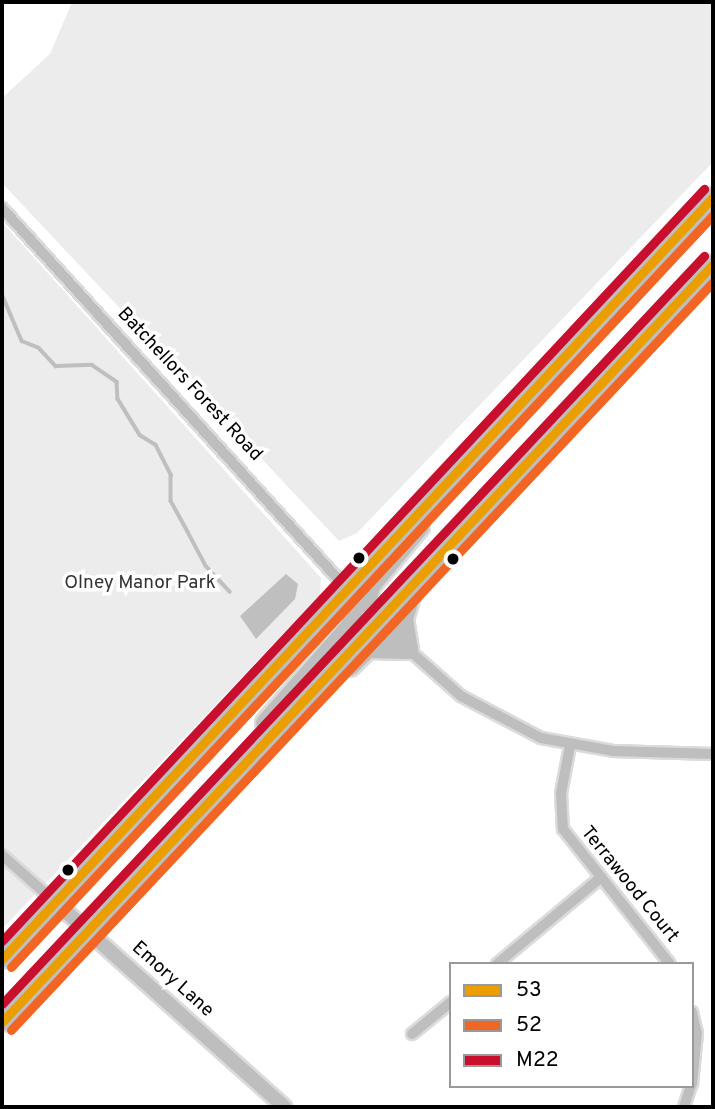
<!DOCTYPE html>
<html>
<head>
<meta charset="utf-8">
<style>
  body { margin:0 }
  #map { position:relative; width:715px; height:1109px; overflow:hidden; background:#fff; font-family:Overpass,sans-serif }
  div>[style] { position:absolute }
  .green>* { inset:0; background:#ececec }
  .water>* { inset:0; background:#bfbfbf }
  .stream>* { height:3.5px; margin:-1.75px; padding:0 1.75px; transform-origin:1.75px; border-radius:1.75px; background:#bfbfbf }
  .roads { filter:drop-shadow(2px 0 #dbdbdb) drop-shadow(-2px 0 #dbdbdb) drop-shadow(0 2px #dbdbdb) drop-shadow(0 -2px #dbdbdb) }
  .minor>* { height:10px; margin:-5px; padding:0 5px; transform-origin:5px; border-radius:5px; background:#bebebe }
  .tertiary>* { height:14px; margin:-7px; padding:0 7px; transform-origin:7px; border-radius:7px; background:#bebebe }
  .primary>* { height:18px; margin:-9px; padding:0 9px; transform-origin:9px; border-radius:9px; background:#bebebe }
  .bus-1>* { height:9px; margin:-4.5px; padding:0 4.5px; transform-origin:4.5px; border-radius:4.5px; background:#eb9e00 }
  .bus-2>* { height:9px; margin:-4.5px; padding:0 4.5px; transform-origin:4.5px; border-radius:4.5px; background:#f26522 }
  .bus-3>* { height:9px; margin:-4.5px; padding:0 4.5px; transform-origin:4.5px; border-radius:4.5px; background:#c8102e }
  .dots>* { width:19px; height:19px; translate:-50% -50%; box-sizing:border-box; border:4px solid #fff; border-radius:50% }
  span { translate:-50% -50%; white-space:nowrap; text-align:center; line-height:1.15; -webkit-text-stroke:7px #fff; paint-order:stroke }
  .street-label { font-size:19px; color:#000 }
  .park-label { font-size:19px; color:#333 }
  .frame { position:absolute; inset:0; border:4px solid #000; pointer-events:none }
  .legend { position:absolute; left:449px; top:962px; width:245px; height:126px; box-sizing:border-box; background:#fff; border:2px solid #999; margin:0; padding:9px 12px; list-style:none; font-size:21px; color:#000 }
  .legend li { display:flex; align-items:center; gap:14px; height:35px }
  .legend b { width:35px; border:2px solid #999 }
</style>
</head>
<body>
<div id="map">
  <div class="green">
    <i style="clip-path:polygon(72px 2px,713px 2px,713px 162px,357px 533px,339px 541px,2px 183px,2px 98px,50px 54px)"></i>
    <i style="clip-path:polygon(2px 222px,321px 578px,320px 595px,2px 929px)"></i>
  </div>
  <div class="water">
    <i style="clip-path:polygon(286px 574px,298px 584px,295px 599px,256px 639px,240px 616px)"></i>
  </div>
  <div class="stream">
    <i style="left:2px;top:294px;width:51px;rotate:66.9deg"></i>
    <i style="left:22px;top:341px;width:18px;rotate:22deg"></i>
    <i style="left:39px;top:348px;width:25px;rotate:47deg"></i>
    <i style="left:56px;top:366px;width:36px;rotate:-2deg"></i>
    <i style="left:92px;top:365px;width:30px;rotate:34deg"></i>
    <i style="left:117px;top:382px;width:17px;rotate:87deg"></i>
    <i style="left:118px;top:399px;width:42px;rotate:58.6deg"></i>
    <i style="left:140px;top:435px;width:19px;rotate:32deg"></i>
    <i style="left:156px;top:445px;width:34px;rotate:63deg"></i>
    <i style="left:171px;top:475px;width:26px;rotate:90deg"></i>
    <i style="left:171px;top:501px;width:35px;rotate:61deg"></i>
    <i style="left:188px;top:532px;width:38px;rotate:62deg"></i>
    <i style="left:206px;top:566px;width:35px;rotate:47deg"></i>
  </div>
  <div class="roads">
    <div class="minor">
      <i style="left:2px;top:208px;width:514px;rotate:47.84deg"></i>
      <i style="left:409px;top:650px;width:69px;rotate:41.5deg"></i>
      <i style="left:461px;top:696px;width:90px;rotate:27.7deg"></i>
      <i style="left:541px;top:738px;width:73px;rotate:10.2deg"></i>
      <i style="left:613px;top:751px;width:100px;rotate:1.7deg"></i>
      <i style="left:570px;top:746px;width:48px;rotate:100.8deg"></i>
      <i style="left:561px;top:793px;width:36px;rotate:87deg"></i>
      <i style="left:563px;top:829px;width:172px;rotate:51.6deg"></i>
      <i style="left:2px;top:855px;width:69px;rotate:41.5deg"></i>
      <i style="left:497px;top:964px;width:133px;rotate:-39.8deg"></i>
      <i style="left:692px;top:1012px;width:22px;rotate:77deg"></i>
      <i style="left:697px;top:1033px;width:51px;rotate:95.6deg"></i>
      <i style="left:412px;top:1034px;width:50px;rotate:-39.4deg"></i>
      <i style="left:684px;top:1107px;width:22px;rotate:-72deg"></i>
    </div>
    <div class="tertiary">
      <i style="left:54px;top:901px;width:309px;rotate:41.8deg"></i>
    </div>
    <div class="primary">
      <i style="left:409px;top:650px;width:43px;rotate:-137.8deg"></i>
      <i style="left:377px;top:621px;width:23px;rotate:-113deg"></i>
      <i style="left:368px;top:600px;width:14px;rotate:-78deg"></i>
      <i style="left:371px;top:586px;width:77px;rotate:-50.3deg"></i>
      <i style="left:409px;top:650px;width:31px;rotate:-99deg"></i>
      <i style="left:404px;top:619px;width:34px;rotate:-73deg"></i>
      <i style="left:350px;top:667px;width:25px;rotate:-45deg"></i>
      <i style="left:368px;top:649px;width:41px;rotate:1.4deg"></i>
      <i style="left:265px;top:723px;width:129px;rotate:-48.8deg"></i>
      <i style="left:350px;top:626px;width:16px;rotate:-76deg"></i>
      <i style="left:354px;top:610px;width:22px;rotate:-108deg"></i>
      <i style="left:2px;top:959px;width:1042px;rotate:-46.98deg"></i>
      <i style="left:2px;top:1022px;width:1039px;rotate:-46.83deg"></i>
    </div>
  </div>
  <div class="bus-1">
    <i style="left:2px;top:959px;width:1042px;rotate:-46.98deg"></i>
    <i style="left:2px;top:1022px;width:1039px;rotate:-46.83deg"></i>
  </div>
  <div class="bus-2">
    <i style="left:11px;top:967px;width:1029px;rotate:-46.97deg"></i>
    <i style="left:11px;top:1030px;width:1026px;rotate:-46.82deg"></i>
  </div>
  <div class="bus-3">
    <i style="left:2px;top:941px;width:1029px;rotate:-46.97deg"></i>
    <i style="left:2px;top:1004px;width:1026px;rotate:-46.82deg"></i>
  </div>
  <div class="dots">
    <i style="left:359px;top:558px;background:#000"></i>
    <i style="left:453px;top:559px;background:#000"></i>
    <i style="left:68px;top:870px;background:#000"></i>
  </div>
  <div class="street-label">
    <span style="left:189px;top:385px;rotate:47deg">Batchellors Forest Road</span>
    <span style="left:629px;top:885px;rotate:51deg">Terrawood Court</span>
    <span style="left:172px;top:980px;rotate:42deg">Emory Lane</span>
  </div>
  <div class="park-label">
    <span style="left:140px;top:584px">Olney Manor Park</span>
  </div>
  <div class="frame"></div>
  <ul class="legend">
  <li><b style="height:9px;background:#eb9e00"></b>53</li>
  <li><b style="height:9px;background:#f26522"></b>52</li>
  <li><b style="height:9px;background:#c8102e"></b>M22</li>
  </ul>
</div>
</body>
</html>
